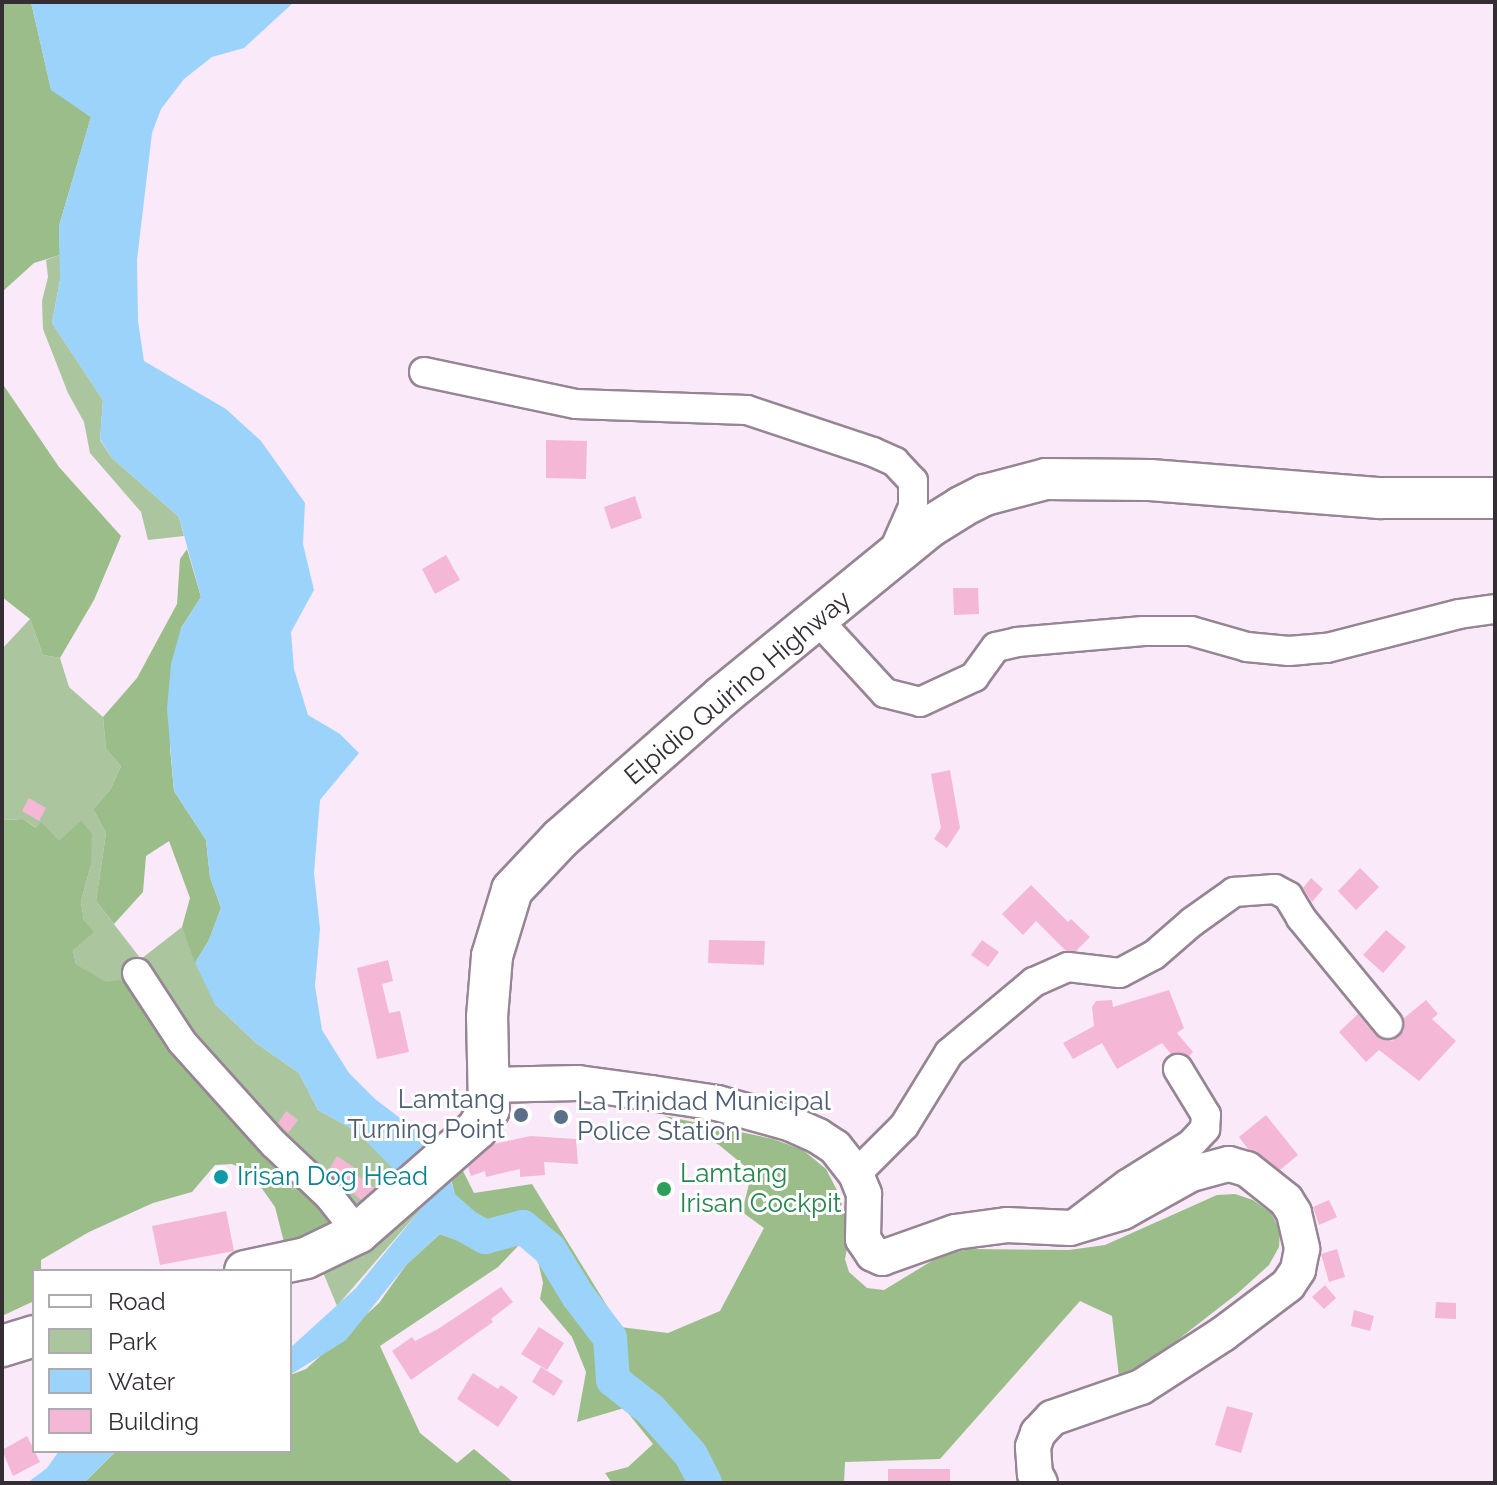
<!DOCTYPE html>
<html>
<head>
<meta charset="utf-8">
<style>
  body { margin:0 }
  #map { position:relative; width:1497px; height:1485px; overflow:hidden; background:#fae9f9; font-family:Raleway,sans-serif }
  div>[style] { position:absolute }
  .green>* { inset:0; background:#abc59e }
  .forest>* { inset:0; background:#9bbd8a }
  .water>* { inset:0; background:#9cd3fa }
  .river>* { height:34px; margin:-17px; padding:0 17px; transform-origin:17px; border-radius:17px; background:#9cd3fa }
  .building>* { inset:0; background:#f4b8d6 }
  .roads { filter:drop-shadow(2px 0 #968694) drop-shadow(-2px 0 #968694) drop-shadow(0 2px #968694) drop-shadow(0 -2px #968694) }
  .minor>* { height:28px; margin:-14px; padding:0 14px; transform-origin:14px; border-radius:14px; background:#fff }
  .major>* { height:34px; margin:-17px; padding:0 17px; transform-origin:17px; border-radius:17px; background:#fff }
  .highway>* { height:40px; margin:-20px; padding:0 20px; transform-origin:20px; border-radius:20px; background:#fff }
  .dots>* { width:22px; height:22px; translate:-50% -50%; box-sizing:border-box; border:4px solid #fff; border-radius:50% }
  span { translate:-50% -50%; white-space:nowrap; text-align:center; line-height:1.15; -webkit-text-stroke:6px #fff; paint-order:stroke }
  .street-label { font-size:26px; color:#342e34 }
  .service-label { font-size:26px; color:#4e5e75 }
  .right { translate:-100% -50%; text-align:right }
  .left { translate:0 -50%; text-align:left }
  .leisure-label { font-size:26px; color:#27864d }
  .culture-label { font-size:26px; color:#0d838f }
  .frame { position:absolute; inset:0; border:4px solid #342e34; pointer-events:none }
  .legend { position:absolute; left:32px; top:1269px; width:260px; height:184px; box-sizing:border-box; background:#fff; border:2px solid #aeabae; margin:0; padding:10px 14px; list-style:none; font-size:24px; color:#342e34 }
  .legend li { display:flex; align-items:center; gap:16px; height:40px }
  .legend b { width:40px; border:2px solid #aeabae }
</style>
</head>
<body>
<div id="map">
  <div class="green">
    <i style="clip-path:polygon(60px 255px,60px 280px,52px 323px,103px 400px,100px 440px,112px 458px,179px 517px,184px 536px,148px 540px,141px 512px,90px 453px,84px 422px,68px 393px,43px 329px,42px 301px,48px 277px,46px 260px)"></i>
    <i style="clip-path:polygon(30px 619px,43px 655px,60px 658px,69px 687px,103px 717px,106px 749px,121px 766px,110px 790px,93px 809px,106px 833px,96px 901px,141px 959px,182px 927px,215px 1004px,256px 1043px,299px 1073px,318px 1110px,356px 1131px,405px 1179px,341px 1220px,292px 1192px,259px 1143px,106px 983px,76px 964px,73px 950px,84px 921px,81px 901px,91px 865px,23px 819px,2px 820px,2px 649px)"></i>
    <i style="clip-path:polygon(420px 1196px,420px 1210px,337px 1306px,322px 1270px,344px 1263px,372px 1242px)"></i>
  </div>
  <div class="forest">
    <i style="clip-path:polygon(2px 2px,31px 2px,51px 89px,91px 117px,59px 226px,60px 255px,34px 263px,2px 292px)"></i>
    <i style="clip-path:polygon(2px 383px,59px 467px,121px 536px,94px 600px,60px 658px,43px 655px,30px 619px,2px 597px)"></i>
    <i style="clip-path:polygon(187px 549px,201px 597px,181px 628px,170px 748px,174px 791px,206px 840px,210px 877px,221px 908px,209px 940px,195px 963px,182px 927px,190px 898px,169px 841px,146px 856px,143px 892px,114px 924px,96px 901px,106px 833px,93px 809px,110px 790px,121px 766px,106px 749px,103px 717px,137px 678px,177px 604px,180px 559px)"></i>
    <i style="clip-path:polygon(23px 819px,36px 828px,41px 822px,59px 841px,81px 821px,92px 834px,91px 865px,81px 901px,84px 921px,94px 932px,73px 950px,76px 964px,106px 982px,120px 980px,148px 1002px,259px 1143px,292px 1191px,306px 1185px,341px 1220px,287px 1254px,275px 1207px,251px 1173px,232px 1164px,215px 1165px,192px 1192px,153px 1203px,89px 1232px,41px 1260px,41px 1271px,34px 1271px,34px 1301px,2px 1316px,2px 820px)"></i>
    <i style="clip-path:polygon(665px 1116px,773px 1139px,803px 1150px,826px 1169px,839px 1194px,850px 1233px,845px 1259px,849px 1272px,867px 1288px,884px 1290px,940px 1256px,969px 1249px,1069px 1250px,1105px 1245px,1217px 1195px,1235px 1194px,1253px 1200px,1271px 1213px,1280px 1230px,1279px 1247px,1269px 1265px,1238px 1293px,1139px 1370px,1119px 1377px,1112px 1316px,1080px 1301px,940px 1459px,845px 1462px,844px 1483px,612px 1483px,605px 1473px,628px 1467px,653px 1444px,624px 1408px,577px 1422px,586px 1372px,572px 1337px,540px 1299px,543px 1283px,535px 1248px,522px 1242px,498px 1267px,380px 1346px,420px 1433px,457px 1463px,474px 1449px,514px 1483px,84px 1483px,116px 1451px,290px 1451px,290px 1375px,306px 1369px,379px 1303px,406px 1265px,440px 1234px,467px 1244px,481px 1218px,455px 1195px,449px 1171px,458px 1161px,474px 1193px,532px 1184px,620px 1327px,668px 1333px,720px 1311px,764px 1228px,742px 1212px,752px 1172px,719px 1145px)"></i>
  </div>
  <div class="water">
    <i style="clip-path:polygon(31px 2px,294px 2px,244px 48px,212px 57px,184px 79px,161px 109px,152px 133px,137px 260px,138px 321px,144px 361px,226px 409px,261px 441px,305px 503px,303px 544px,314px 590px,291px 632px,294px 669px,308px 715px,340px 734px,359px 753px,320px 800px,314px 873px,320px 929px,315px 986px,322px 1030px,349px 1073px,375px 1099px,441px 1149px,455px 1194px,481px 1217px,467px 1244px,440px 1234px,406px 1265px,346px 1340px,290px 1375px,290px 1348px,356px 1288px,420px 1210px,420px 1196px,356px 1131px,318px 1110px,299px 1073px,256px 1043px,215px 1004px,195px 963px,209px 940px,221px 908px,210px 877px,206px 840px,174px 791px,167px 709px,171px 664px,181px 628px,201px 597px,179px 517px,112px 458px,100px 439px,103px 400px,52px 323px,60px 280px,59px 226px,91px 117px,51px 90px)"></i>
    <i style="clip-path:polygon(59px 1451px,116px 1451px,84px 1483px,27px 1483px,47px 1468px)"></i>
  </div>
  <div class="river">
    <i style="left:441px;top:1212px;width:51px;rotate:29.6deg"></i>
    <i style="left:485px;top:1237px;width:39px;rotate:-15deg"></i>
    <i style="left:523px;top:1227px;width:35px;rotate:40deg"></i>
    <i style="left:550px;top:1250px;width:54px;rotate:58.7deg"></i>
    <i style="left:578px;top:1296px;width:53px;rotate:52.7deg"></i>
    <i style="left:610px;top:1338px;width:42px;rotate:85.9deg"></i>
    <i style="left:613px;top:1380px;width:48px;rotate:38.3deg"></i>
    <i style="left:651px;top:1410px;width:60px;rotate:48.4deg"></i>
    <i style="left:691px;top:1455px;width:31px;rotate:63deg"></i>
  </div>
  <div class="building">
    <i style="clip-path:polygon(546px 440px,587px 441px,586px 479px,546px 478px)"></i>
    <i style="clip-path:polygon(635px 496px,642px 518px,611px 529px,604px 507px)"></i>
    <i style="clip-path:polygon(446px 555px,460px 580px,435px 594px,422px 569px)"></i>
    <i style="clip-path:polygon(953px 588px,978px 588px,979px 614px,954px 615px)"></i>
    <i style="clip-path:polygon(950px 770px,960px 828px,947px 848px,934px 839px,941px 828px,931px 774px)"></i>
    <i style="clip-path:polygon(29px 798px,46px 808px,39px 821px,22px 811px)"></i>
    <i style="clip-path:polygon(1360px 868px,1379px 887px,1356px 910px,1338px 891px)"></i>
    <i style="clip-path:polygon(1311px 878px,1323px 889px,1312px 902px,1303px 888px)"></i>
    <i style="clip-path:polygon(1031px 885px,1068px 922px,1071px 919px,1090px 937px,1076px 951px,1066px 951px,1036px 921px,1023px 935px,1002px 914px)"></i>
    <i style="clip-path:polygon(1386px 930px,1406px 947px,1383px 973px,1363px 955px)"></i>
    <i style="clip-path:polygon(709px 940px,765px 941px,764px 965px,708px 963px)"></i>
    <i style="clip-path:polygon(982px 940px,999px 952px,988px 967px,971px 955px)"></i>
    <i style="clip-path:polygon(388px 960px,393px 981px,382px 984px,389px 1013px,400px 1011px,409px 1052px,377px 1059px,357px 968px)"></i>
    <i style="clip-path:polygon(1169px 990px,1184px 1028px,1177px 1033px,1193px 1052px,1189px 1056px,1171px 1054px,1162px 1043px,1117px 1069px,1102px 1043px,1073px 1059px,1063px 1043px,1094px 1026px,1092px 1007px,1096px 1001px,1112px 1000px,1113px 1007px)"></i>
    <i style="clip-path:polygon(1426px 1000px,1438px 1014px,1432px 1019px,1456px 1041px,1419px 1081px,1379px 1050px,1366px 1062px,1339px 1032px,1358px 1014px,1375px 1035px,1392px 1041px,1404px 1031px,1404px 1018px)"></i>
    <i style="clip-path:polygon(286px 1111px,298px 1120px,288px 1133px,278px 1123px)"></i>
    <i style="clip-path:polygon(1266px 1115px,1298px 1155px,1280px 1170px,1248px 1149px,1239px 1137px)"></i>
    <i style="clip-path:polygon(530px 1136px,576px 1139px,578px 1164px,544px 1162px,545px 1175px,520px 1177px,520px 1169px,486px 1177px,485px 1171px,471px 1176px,468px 1167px,494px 1144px)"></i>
    <i style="clip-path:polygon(337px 1156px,355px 1168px,352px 1172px,375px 1188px,361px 1200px,328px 1171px)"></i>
    <i style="clip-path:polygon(1329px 1200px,1337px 1217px,1319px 1225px,1313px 1207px)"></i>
    <i style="clip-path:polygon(226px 1211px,234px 1251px,160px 1265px,152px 1226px)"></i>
    <i style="clip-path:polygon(1337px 1249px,1345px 1277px,1329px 1282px,1321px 1254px)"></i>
    <i style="clip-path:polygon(1325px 1285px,1336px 1298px,1324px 1309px,1312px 1297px)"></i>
    <i style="clip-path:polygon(501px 1287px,513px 1302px,491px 1319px,493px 1322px,411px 1380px,392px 1351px,412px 1337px,415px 1341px,438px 1329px)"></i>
    <i style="clip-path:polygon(1436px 1302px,1456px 1303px,1456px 1319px,1435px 1318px)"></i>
    <i style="clip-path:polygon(1354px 1310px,1374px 1316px,1370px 1331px,1351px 1326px)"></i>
    <i style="clip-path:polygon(539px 1327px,564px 1343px,547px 1370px,521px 1354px)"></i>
    <i style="clip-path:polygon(541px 1367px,563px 1381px,554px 1396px,532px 1382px)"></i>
    <i style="clip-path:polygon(473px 1373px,498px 1389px,501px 1385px,518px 1397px,498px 1427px,457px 1399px)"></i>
    <i style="clip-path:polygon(1227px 1406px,1253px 1413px,1241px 1453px,1215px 1445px)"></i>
    <i style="clip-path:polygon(27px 1436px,40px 1462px,13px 1476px,2px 1450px)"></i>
    <i style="clip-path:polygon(888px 1469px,950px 1469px,950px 1483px,888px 1483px)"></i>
  </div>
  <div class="roads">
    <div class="minor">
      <i style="left:424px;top:372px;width:155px;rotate:11.9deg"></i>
      <i style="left:576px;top:404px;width:171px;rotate:2deg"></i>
      <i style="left:747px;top:410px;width:133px;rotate:18.4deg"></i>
      <i style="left:873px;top:452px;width:24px;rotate:24deg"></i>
      <i style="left:895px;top:462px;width:26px;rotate:47deg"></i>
      <i style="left:913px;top:481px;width:26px;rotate:90deg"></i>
      <i style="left:913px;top:507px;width:47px;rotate:113.8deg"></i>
      <i style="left:816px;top:618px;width:102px;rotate:47.4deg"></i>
      <i style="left:885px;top:693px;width:36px;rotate:14deg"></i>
      <i style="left:920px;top:702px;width:60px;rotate:-24.8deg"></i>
      <i style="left:974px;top:677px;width:37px;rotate:-54deg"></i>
      <i style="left:996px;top:647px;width:22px;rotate:-13deg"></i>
      <i style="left:1017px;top:642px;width:127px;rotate:-5deg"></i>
      <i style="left:1144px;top:631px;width:47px"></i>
      <i style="left:1191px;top:631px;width:58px;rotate:15.9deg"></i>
      <i style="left:1247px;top:647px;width:42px;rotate:5.4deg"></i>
      <i style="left:1289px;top:651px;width:38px;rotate:-5deg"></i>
      <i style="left:1327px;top:648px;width:136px;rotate:-14.4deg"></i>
      <i style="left:1459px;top:614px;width:36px;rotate:-8deg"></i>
      <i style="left:137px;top:973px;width:82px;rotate:56.9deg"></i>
      <i style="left:182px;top:1042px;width:137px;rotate:48deg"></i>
      <i style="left:274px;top:1144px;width:76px;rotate:43.4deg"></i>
      <i style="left:329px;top:1196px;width:47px;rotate:51.9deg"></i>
      <i style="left:856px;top:1174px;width:68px;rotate:-45deg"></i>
      <i style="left:904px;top:1126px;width:86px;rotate:-58.3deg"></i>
      <i style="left:949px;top:1053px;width:111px;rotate:-39.9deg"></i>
      <i style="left:1034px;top:982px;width:37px;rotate:-24deg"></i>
      <i style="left:1068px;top:967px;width:52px;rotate:6.6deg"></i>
      <i style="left:1120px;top:973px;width:38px;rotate:-28deg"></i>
      <i style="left:1154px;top:955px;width:50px;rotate:-41deg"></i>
      <i style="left:1192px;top:922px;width:52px;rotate:-35.5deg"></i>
      <i style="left:1234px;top:892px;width:41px;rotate:-4.2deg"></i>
      <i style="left:1275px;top:889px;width:15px;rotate:28deg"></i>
      <i style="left:1288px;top:896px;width:26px;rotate:59deg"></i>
      <i style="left:1301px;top:918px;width:137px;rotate:50.6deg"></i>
      <i style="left:1077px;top:1222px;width:63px;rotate:-37.2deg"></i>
      <i style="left:1127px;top:1184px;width:75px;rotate:-32deg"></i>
      <i style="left:1191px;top:1144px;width:21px;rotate:-47deg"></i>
      <i style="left:1205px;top:1129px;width:14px;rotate:-86deg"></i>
      <i style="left:1206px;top:1115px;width:54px;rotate:-121.3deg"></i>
    </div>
    <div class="major">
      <i style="left:488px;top:1085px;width:90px;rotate:-1.3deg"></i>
      <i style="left:578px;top:1083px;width:74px;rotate:7.8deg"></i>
      <i style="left:651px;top:1093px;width:67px;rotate:8.6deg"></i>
      <i style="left:717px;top:1103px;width:75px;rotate:15.5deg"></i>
      <i style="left:789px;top:1123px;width:32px;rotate:24deg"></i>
      <i style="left:818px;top:1136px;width:20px;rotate:33deg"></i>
      <i style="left:835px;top:1147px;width:34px;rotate:52deg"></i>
      <i style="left:856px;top:1174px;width:22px;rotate:68deg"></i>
      <i style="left:864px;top:1194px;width:45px;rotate:91.3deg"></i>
      <i style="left:863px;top:1239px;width:18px;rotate:56deg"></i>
      <i style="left:873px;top:1254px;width:10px;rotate:24deg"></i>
      <i style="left:882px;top:1258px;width:77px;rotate:-19.6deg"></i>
      <i style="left:955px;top:1232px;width:52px;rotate:-7.7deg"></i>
      <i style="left:1007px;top:1225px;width:63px;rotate:2.7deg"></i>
      <i style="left:1070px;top:1228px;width:55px;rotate:-16.8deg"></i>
      <i style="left:1123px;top:1212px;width:78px;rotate:-29.2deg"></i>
      <i style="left:1191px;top:1174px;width:39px;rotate:-15deg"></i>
      <i style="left:1229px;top:1164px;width:19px;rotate:16deg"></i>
      <i style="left:1247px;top:1169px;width:50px;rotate:38.5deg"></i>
      <i style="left:1286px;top:1200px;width:15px;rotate:58deg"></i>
      <i style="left:1294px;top:1213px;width:37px;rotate:77deg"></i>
      <i style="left:1302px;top:1249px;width:21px;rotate:101deg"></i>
      <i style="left:1298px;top:1270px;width:18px;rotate:124deg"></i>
      <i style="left:1288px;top:1285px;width:81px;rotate:143deg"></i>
      <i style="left:1223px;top:1334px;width:98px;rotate:147.1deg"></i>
      <i style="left:1141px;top:1387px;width:94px;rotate:160.8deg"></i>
      <i style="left:1052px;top:1418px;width:21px;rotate:133deg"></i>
      <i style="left:1038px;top:1433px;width:15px;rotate:110deg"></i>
      <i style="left:1033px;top:1447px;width:27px;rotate:86deg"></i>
      <i style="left:1035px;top:1474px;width:10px;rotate:61deg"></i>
    </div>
    <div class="highway">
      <i style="left:245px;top:1271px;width:62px;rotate:-12deg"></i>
      <i style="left:306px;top:1258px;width:58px;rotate:-25.7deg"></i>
      <i style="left:358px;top:1233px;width:158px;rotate:-41.2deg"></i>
      <i style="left:477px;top:1129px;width:23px;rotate:-59deg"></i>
      <i style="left:489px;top:1109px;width:92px;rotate:-91.2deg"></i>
      <i style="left:487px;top:1017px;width:61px;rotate:-85.3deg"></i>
      <i style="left:492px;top:956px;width:69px;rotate:-73.1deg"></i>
      <i style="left:512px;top:890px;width:71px;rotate:-46.7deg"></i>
      <i style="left:561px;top:838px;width:213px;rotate:-41.4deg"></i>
      <i style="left:721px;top:697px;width:271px;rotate:-39.2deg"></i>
      <i style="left:931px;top:526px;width:36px;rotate:-32deg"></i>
      <i style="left:961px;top:507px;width:27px;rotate:-27deg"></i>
      <i style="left:985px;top:495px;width:63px;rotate:-14.7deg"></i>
      <i style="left:1046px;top:479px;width:104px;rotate:0.6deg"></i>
      <i style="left:1150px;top:480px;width:231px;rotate:4.5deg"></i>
      <i style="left:1380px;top:498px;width:115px"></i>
      <i style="left:2px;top:1346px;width:34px;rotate:-17deg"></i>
    </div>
  </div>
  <div class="dots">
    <i style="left:521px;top:1115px;background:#5c6f8a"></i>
    <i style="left:561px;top:1117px;background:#5c6f8a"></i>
    <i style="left:221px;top:1177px;background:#0f9aa8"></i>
    <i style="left:664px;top:1189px;background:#2e9e5b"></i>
  </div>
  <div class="street-label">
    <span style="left:738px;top:688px;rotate:-40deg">Elpidio Quirino Highway</span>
  </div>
  <div class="service-label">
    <span class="right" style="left:505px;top:1115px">Lamtang<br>Turning Point</span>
    <span class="left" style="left:577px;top:1117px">La Trinidad Municipal<br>Police Station</span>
  </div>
  <div class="leisure-label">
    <span class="left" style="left:680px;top:1189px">Lamtang<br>Irisan Cockpit</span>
  </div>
  <div class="culture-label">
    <span class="left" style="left:237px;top:1177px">Irisan Dog Head</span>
  </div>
  <div class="frame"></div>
  <ul class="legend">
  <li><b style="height:10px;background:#fff"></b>Road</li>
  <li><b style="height:22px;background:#abc59e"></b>Park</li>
  <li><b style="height:22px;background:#9cd3fa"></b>Water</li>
  <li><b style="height:22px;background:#f4b8d6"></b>Building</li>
  </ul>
</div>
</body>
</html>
